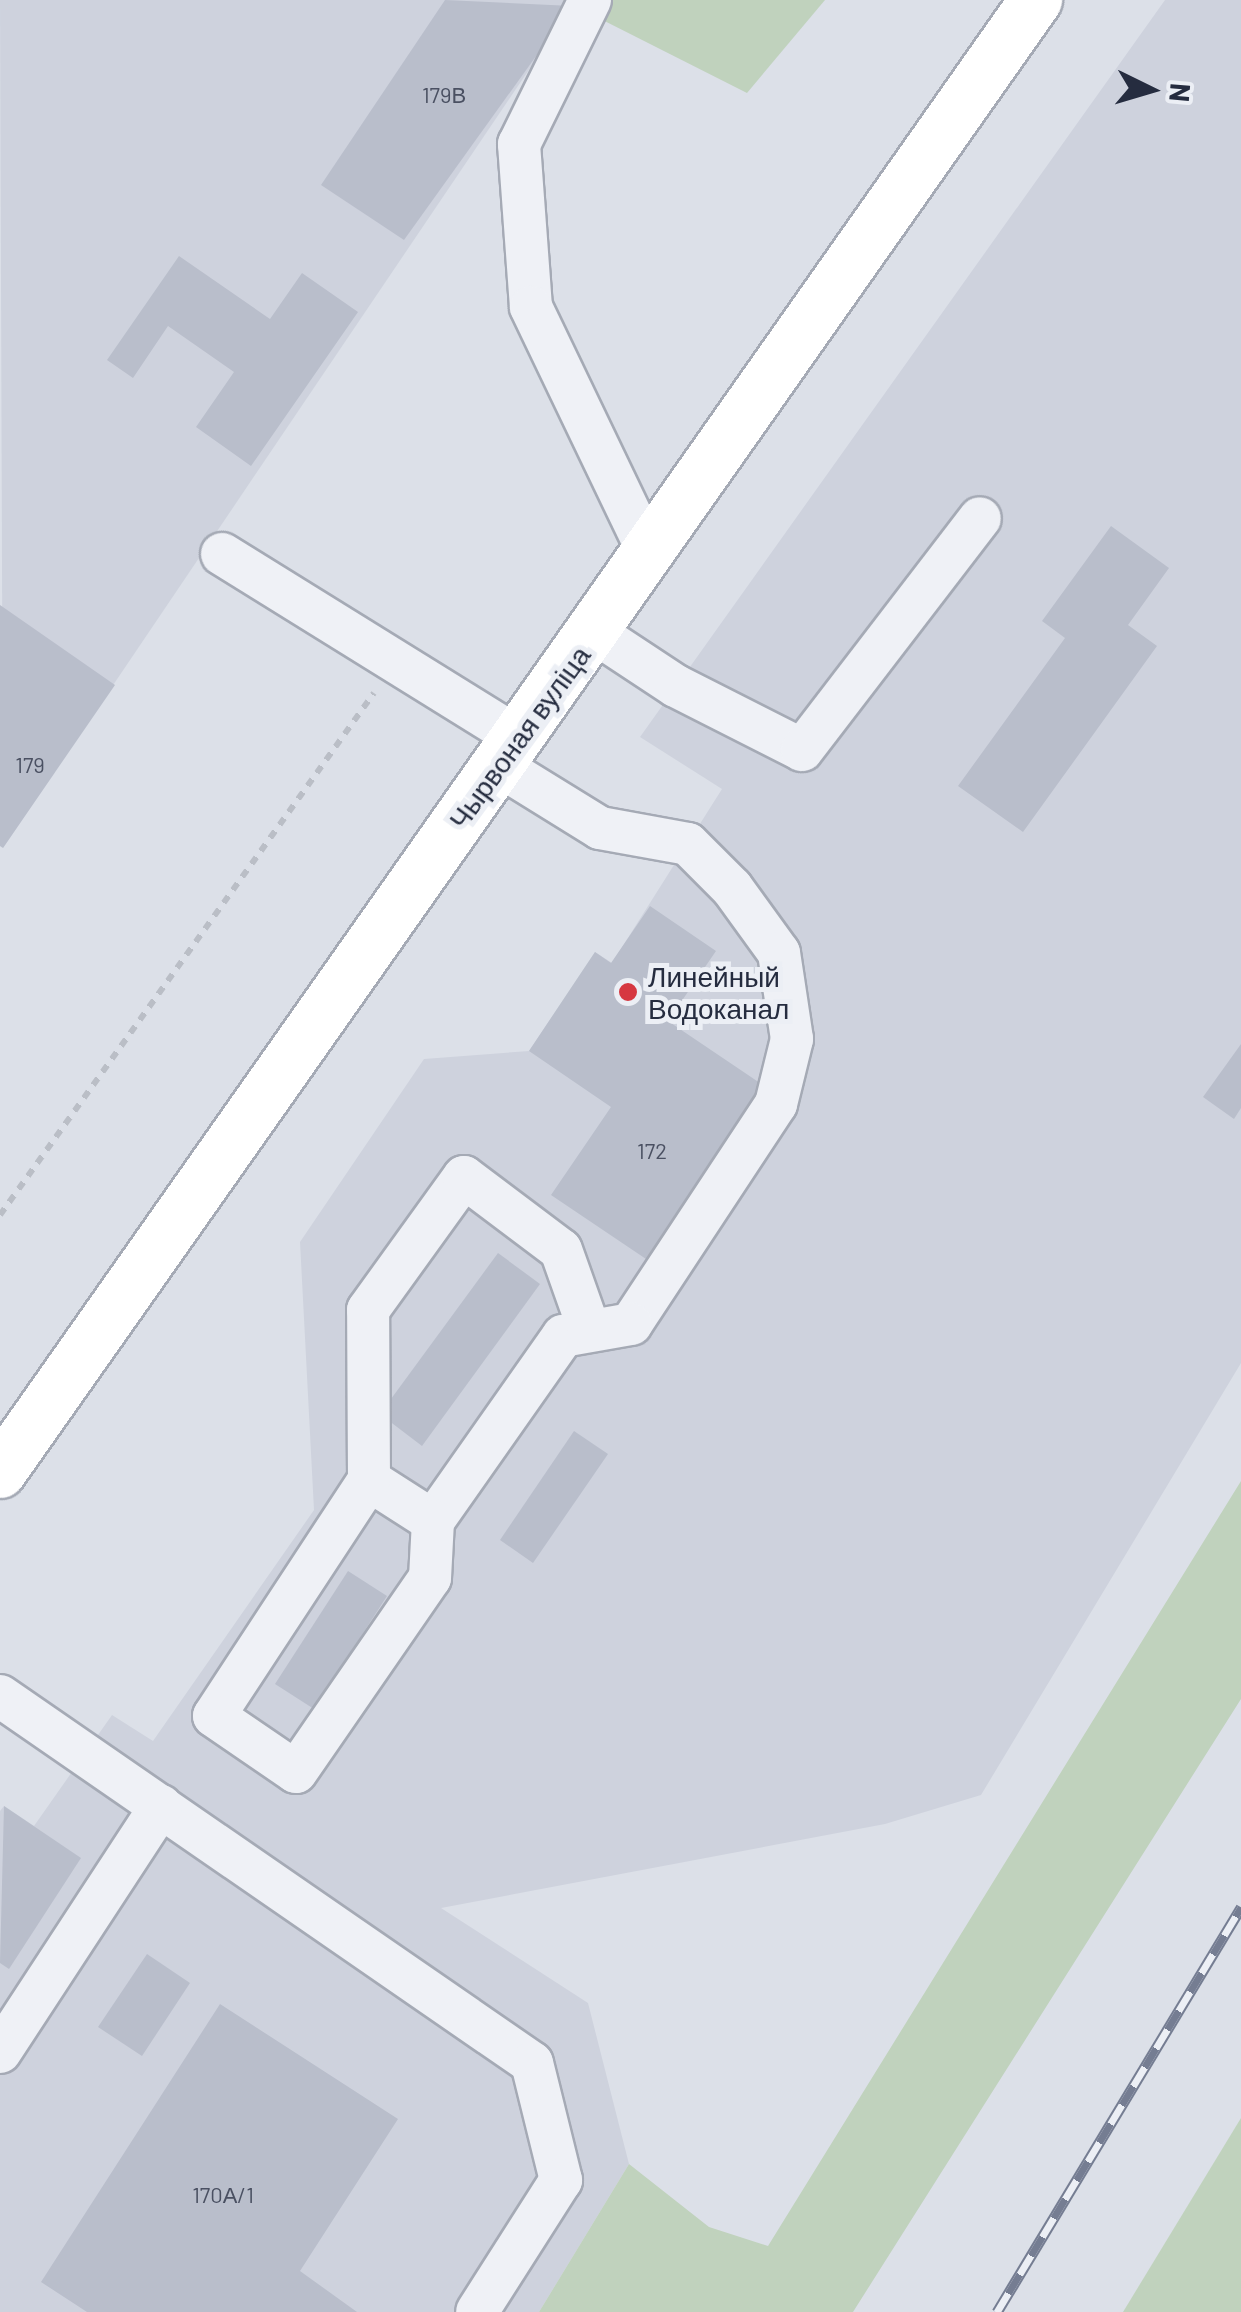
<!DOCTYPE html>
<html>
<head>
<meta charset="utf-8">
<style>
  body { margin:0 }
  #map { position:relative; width:1241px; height:2312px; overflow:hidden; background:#dce0e8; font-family:Barlow,sans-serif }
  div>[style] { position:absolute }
  .built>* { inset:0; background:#ced2dd }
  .green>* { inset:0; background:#c0d2bd }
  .building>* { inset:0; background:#b9becb }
  .path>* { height:6px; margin-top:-3px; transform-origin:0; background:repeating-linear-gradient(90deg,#babec6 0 8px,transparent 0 16px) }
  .roads { filter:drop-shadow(2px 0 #a5aab5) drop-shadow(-2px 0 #a5aab5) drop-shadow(0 2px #a5aab5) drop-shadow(0 -2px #a5aab5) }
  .minor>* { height:42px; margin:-21px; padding:0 21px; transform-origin:21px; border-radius:21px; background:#eff1f6 }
  .major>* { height:52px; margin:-26px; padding:0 26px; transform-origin:26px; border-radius:26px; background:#fff }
  .rail>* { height:11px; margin-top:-5.5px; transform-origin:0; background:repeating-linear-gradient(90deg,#eceff5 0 22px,#757d92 0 44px); box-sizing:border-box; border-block:2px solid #757d92 }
  .dots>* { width:28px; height:28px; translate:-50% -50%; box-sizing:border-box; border:5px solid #eceff5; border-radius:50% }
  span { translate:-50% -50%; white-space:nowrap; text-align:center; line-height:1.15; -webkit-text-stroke:10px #eceff5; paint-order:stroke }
  .number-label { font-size:22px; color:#4a5062 }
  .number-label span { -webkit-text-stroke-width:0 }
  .street-label { font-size:28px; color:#252c3f }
  .poi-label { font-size:28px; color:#252c3f }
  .left { translate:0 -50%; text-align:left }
  .north { position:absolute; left:1101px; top:40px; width:100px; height:100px; -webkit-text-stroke:8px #eceff5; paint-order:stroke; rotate:95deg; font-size:28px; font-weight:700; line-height:40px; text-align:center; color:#252c3f }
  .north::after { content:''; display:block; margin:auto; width:35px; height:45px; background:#252c3f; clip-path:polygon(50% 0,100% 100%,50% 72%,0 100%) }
</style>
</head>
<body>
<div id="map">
  <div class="built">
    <i style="clip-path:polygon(0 0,563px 0,572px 6px,3px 848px)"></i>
    <i style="clip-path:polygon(1165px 0,1241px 0,1241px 1363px,981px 1795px,885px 1824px,441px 1908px,588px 2003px,629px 2164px,539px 2312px,0 2312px,0 1811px,4px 1806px,34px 1826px,112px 1715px,153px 1741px,314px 1510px,300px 1242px,424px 1059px,529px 1051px,595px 952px,612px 963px,722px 789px,640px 737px)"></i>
  </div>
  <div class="green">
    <i style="clip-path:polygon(563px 0,825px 0,747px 93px)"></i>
    <i style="clip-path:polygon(1241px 1481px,1241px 1699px,853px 2312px,539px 2312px,629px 2164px,709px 2227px,768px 2246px)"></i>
    <i style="clip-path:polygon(1241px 2118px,1241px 2312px,1123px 2312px)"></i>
  </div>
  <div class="building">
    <i style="clip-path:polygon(445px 0,572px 6px,404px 240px,321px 185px)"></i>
    <i style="clip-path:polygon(179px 256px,270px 319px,302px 273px,358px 312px,251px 466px,196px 427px,234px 372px,168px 326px,133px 378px,107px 360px)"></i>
    <i style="clip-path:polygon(1111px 526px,1169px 568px,1128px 625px,1157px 646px,1023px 832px,958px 786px,1065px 638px,1042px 621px)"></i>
    <i style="clip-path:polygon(0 605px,115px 685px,3px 848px,0 846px)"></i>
    <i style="clip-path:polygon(650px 906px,716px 951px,668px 1021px,766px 1087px,649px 1261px,551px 1195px,611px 1107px,529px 1051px,595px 952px,611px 963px)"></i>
    <i style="clip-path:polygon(1241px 1044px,1241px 1108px,1234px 1119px,1203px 1097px)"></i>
    <i style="clip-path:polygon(498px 1253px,540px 1284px,422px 1446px,380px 1414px)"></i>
    <i style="clip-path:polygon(574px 1431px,608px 1454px,533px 1563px,500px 1540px)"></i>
    <i style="clip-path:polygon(348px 1571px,387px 1596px,314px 1709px,275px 1684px)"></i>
    <i style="clip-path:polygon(4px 1806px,81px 1858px,9px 1969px,0 1963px)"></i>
    <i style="clip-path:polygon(147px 1954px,190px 1983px,142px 2056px,98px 2027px)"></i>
    <i style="clip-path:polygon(220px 2004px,398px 2119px,300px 2271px,357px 2312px,87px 2312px,41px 2282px)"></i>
  </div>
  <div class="path">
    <i style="left:0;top:1215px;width:642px;rotate:-54.38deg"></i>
  </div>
  <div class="roads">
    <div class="minor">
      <i style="left:590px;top:0;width:161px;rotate:116.2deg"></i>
      <i style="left:519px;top:144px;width:163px;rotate:85.8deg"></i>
      <i style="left:531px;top:307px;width:273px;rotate:64.4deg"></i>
      <i style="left:222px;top:554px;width:345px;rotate:31.8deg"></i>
      <i style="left:594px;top:632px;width:98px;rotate:33.4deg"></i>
      <i style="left:676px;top:686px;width:141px;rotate:26.9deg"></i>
      <i style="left:802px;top:750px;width:292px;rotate:-52.5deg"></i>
      <i style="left:498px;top:765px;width:120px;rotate:31.7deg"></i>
      <i style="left:600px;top:828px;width:89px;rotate:10.3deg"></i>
      <i style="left:688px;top:844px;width:62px;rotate:45deg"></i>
      <i style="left:732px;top:888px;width:80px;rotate:54.1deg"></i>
      <i style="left:779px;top:953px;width:87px;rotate:81.4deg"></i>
      <i style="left:792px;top:1039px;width:67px;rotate:103.8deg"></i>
      <i style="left:776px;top:1104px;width:263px;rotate:123.4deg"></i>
      <i style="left:631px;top:1324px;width:69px;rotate:170deg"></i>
      <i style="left:563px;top:1336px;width:226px;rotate:125.1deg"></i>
      <i style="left:433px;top:1521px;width:76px;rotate:-147.4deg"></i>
      <i style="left:369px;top:1480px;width:170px;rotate:-90.3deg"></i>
      <i style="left:368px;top:1310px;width:164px;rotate:-54.2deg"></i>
      <i style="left:464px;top:1177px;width:121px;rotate:37deg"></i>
      <i style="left:561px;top:1250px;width:84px;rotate:70.5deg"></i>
      <i style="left:369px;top:1480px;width:282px;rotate:123.3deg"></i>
      <i style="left:214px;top:1716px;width:99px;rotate:34.3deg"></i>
      <i style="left:296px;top:1772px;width:236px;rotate:-55.4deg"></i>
      <i style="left:430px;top:1578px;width:57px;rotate:-87deg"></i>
      <i style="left:0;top:1696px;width:646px;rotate:34.6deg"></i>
      <i style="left:532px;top:2063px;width:121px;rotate:76.1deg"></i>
      <i style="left:561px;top:2180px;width:156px;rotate:122.5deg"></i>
      <i style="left:0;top:2052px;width:294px;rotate:-56.8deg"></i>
    </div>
    <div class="major">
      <i style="left:0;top:1472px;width:1800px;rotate:-54.86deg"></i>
    </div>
  </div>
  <div class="rail">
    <i style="left:997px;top:2312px;width:473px;rotate:-58.9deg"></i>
  </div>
  <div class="dots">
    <i style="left:628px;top:992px;background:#d63841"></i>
  </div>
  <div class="number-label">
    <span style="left:444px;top:95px">179В</span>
    <span style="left:30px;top:765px">179</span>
    <span style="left:652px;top:1151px">172</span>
    <span style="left:223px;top:2195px">170А/1</span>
  </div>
  <div class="street-label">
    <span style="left:519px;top:737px;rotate:-54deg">Чырвоная вуліца</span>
  </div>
  <div class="poi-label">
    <span class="left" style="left:648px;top:992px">Линейный<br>Водоканал</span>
  </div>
  <div class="north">N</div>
</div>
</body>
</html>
